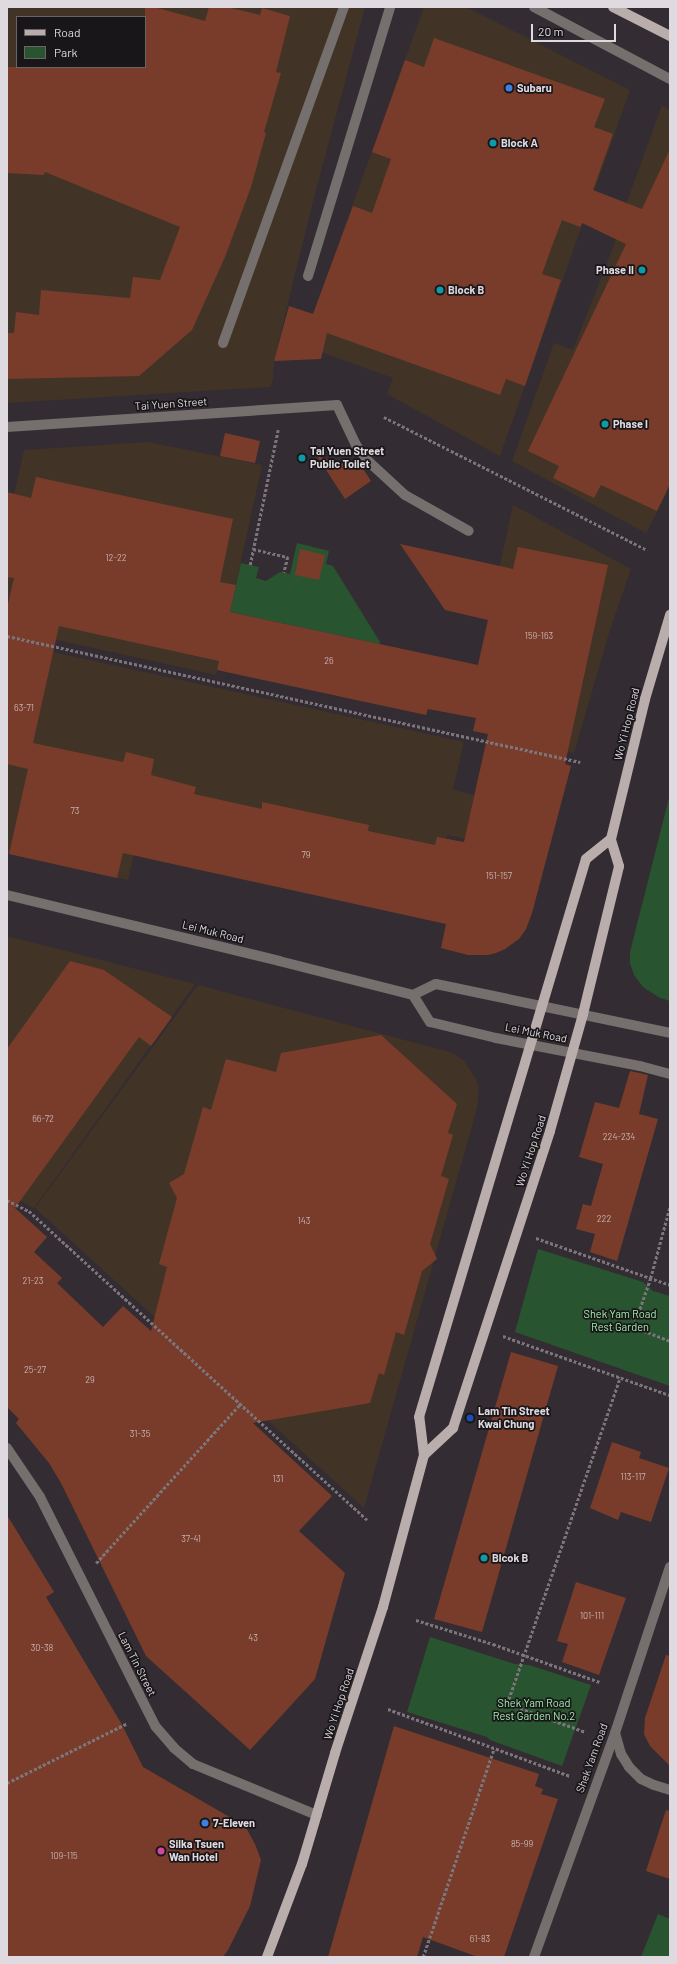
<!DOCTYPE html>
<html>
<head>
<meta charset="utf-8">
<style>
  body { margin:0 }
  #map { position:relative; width:677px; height:1964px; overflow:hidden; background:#342c33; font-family:Barlow,sans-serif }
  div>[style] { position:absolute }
  .industrial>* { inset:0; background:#413426 }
  .green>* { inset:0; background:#295430 }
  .building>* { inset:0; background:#793c2b }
  .path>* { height:2.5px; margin-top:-1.25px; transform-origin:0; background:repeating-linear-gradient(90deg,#7c757b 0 3px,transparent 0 5px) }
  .minor>* { height:10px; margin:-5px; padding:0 5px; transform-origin:5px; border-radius:5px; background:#756f6e }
  .major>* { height:10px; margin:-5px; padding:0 5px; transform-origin:5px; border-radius:5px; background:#baaead }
  .dots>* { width:11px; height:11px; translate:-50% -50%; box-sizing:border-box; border:2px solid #191619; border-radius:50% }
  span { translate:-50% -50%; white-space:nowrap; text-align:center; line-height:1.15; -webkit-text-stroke:3.5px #191619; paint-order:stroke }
  .number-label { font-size:9px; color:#c6b2b2 }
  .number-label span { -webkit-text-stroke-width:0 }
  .poi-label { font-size:11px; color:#dfdadf; font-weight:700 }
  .left { translate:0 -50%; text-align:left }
  .right { translate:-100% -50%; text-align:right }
  .street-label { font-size:11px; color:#dfdadf }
  .park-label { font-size:11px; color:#a1efac }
  .frame { position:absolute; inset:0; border:8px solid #dfdadf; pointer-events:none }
  .legend { position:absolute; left:16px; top:16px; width:130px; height:52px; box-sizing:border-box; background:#191619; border:1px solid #686468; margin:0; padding:5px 7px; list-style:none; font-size:12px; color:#dfdadf }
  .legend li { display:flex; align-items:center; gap:8px; height:20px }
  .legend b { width:20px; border:1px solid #686468 }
  .scale { position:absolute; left:531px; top:24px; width:85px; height:18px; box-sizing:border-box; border:2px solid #dfdadf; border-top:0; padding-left:5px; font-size:12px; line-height:14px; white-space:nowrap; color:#dfdadf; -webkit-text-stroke:3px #191619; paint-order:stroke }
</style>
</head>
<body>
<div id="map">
  <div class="industrial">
    <i style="clip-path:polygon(evenodd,7px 7px,365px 7px,312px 205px,274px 361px,273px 379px,270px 387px,7px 403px,7px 7px,17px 17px,145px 17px,145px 67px,17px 67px,17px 17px)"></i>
    <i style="clip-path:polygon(424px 7px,466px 7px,630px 90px,500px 456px,387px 394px,393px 378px,302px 345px)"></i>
    <i style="clip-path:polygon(662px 105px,670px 110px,670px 486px,646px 533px,512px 461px,554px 343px,573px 350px,616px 240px,614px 238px)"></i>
    <i style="clip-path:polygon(148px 442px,262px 465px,216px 675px,7px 629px,7px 526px,24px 450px)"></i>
    <i style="clip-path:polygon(513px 505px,631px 569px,609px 633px,574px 753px,473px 731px,479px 704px,470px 702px)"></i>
    <i style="clip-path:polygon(7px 642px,464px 742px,453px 790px,474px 795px,485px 747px,571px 766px,532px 913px,526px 929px,519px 939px,505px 949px,488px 955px,468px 955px,441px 948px,465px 839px,448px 835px,446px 839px,452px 840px,425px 919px,153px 860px,156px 841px,138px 837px,128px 880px,7px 853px)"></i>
    <i style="clip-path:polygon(7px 936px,195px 984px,34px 1208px,7px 1194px)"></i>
    <i style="clip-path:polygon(198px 985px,453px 1053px,464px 1061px,476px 1079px,479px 1088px,477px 1108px,364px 1508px,35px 1208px)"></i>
  </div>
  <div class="green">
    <i style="clip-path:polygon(297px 543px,329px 551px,326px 564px,333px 566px,380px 642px,379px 644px,230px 612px,241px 563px,259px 567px,256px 578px,266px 581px,280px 572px,290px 574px)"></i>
    <i style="clip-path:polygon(670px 794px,670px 1001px,660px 998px,643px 987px,634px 975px,630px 963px,630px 952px)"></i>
    <i style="clip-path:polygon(538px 1249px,643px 1282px,653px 1291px,670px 1296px,670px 1386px,515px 1332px)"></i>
    <i style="clip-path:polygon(430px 1637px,515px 1664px,529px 1665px,591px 1685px,562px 1766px,490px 1740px,487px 1737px,407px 1712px)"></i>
    <i style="clip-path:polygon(658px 1914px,670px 1919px,670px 1957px,641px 1957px)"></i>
  </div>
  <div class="building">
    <i style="clip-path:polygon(145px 7px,154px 7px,205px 21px,209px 7px,227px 7px,260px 15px,262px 8px,290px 16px,276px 72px,281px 73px,264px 132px,266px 133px,251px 187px,225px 257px,192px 330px,139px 376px,7px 379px,7px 333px,14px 333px,16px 312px,39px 315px,41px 290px,130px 298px,133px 277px,160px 280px,180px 227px,45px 172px,44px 175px,7px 173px,7px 67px,145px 67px)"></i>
    <i style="clip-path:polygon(434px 38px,605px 99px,594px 127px,613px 134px,593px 190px,642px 209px,670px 149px,670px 484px,657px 511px,601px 485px,594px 498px,553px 478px,559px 466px,528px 451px,626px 244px,582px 223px,580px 227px,562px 220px,552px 246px,542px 274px,561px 280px,525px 386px,506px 379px,500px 395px,327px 333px,321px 359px,274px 361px,289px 306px,313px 314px,353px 206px,372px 213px,391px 159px,372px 152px,405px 60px,424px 67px)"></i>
    <i style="clip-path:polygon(225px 433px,260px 441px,255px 463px,220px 456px)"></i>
    <i style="clip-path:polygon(317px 456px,351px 466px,358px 461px,371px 481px,345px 499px)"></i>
    <i style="clip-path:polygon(evenodd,36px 477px,233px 519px,220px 582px,236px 585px,230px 612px,478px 665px,488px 620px,445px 610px,400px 544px,513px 569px,518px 547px,608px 565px,565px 764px,571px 766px,532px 913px,526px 929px,519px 939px,505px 949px,496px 953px,488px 955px,468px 955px,441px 948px,446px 924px,123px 853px,117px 878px,9px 854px,28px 769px,7px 764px,7px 608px,14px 578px,7px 577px,7px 492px,31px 498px,36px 477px,59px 626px,219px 661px,217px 670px,426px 715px,428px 709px,476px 718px,473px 731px,488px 734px,464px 842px,437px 837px,435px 845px,368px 831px,369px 825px,262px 802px,262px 809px,194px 794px,196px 787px,151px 775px,154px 759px,126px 752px,123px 762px,33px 743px,59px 626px)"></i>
    <i style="clip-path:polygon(300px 549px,325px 555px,319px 580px,295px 575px)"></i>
    <i style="clip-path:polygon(70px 961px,104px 970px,172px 1017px,151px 1046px,139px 1037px,15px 1208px,47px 1237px,34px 1252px,62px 1278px,57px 1283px,103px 1327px,123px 1306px,151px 1331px,167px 1267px,159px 1264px,177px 1198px,169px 1183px,184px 1174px,203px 1107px,211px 1110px,226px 1059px,276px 1072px,281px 1053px,381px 1035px,457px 1104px,448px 1133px,453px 1135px,441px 1176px,449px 1179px,430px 1244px,437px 1259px,422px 1271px,404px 1335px,396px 1332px,384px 1375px,379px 1373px,370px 1403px,253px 1423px,332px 1496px,299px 1531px,345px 1573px,315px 1679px,250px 1750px,146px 1656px,61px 1483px,49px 1463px,16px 1423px,19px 1419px,7px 1407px,7px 1049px)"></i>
    <i style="clip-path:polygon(630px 1071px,648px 1075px,639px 1114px,658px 1119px,617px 1261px,590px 1252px,595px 1234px,576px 1229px,583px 1204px,591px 1206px,603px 1164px,579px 1157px,595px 1102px,619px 1108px)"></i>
    <i style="clip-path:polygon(511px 1352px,558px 1366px,482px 1632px,434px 1619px)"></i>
    <i style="clip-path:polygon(612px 1442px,641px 1452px,639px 1458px,669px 1468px,651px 1522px,621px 1512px,618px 1520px,590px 1508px)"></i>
    <i style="clip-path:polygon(7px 1515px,54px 1592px,46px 1597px,121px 1723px,143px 1767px,245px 1826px,255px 1844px,261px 1860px,250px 1906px,228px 1950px,223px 1957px,7px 1957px)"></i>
    <i style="clip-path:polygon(576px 1582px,626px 1598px,599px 1675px,562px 1662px,568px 1644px,557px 1641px)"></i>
    <i style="clip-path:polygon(666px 1655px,670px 1656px,670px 1766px,650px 1746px,644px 1734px,645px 1718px)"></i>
    <i style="clip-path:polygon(394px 1726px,539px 1774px,535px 1786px,543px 1789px,541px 1794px,558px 1799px,504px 1957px,478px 1957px,423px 1937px,417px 1957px,328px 1957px)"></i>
    <i style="clip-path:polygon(666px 1810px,670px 1811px,670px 1879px,646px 1871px)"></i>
  </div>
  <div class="path">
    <i style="left:384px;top:417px;width:295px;rotate:26.8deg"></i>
    <i style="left:253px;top:549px;width:36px;rotate:13deg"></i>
    <i style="left:288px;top:557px;width:16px;rotate:104deg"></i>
    <i style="left:250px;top:565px;width:138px;rotate:-78.3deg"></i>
    <i style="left:7px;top:636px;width:587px;rotate:12.4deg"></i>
    <i style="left:669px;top:746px;width:1px"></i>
    <i style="left:7px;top:1200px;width:25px;rotate:27deg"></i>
    <i style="left:29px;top:1211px;width:458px;rotate:42.4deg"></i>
    <i style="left:670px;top:1208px;width:73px;rotate:105.2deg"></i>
    <i style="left:651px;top:1278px;width:52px;rotate:109.1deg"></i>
    <i style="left:634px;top:1327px;width:39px;rotate:21deg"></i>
    <i style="left:536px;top:1238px;width:142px;rotate:19.3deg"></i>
    <i style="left:503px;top:1336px;width:177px;rotate:19.5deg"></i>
    <i style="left:96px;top:1563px;width:215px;rotate:-47.8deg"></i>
    <i style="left:416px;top:1620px;width:81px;rotate:17.3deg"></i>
    <i style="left:493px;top:1644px;width:114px;rotate:19.6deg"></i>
    <i style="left:388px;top:1709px;width:194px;rotate:20.2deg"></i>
    <i style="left:584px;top:1732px;width:82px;rotate:-160deg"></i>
    <i style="left:507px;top:1704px;width:346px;rotate:-70.9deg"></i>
    <i style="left:7px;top:1783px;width:135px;rotate:-26.4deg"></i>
    <i style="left:423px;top:1957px;width:220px;rotate:-71.2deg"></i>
  </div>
  <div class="minor">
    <i style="left:534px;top:7px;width:154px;rotate:27.9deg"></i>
    <i style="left:308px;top:276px;width:281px;rotate:-73deg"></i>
    <i style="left:223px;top:343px;width:357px;rotate:-70.2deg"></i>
    <i style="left:7px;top:427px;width:331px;rotate:-3.8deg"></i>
    <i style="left:337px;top:405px;width:44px;rotate:64.6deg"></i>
    <i style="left:356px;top:445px;width:20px;rotate:53deg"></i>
    <i style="left:368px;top:461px;width:50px;rotate:42.6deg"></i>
    <i style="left:405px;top:495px;width:73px;rotate:29.4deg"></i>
    <i style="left:7px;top:895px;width:280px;rotate:13.6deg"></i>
    <i style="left:279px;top:961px;width:138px;rotate:14.2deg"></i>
    <i style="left:413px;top:995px;width:25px;rotate:-26deg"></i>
    <i style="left:436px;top:984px;width:239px;rotate:11.8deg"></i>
    <i style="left:413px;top:995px;width:32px;rotate:58deg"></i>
    <i style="left:430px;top:1022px;width:68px;rotate:13.6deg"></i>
    <i style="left:496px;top:1038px;width:147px;rotate:11deg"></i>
    <i style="left:640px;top:1066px;width:31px;rotate:15deg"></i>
    <i style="left:7px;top:1448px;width:59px;rotate:56deg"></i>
    <i style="left:40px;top:1497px;width:220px;rotate:63.3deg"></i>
    <i style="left:139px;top:1694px;width:37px;rotate:63deg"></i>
    <i style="left:156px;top:1727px;width:28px;rotate:49deg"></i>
    <i style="left:174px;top:1748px;width:25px;rotate:40deg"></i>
    <i style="left:193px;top:1764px;width:134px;rotate:22.4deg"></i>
    <i style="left:615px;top:1733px;width:22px;rotate:74deg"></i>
    <i style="left:621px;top:1754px;width:15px;rotate:58deg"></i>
    <i style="left:629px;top:1767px;width:17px;rotate:45deg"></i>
    <i style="left:641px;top:1779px;width:14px;rotate:25deg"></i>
    <i style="left:654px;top:1785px;width:17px;rotate:17deg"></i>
    <i style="left:534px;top:1957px;width:238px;rotate:-70.1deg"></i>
    <i style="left:615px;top:1733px;width:175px;rotate:-71.7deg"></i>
  </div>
  <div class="major">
    <i style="left:613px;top:7px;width:64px;rotate:27deg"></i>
    <i style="left:424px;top:1455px;width:40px;rotate:-43deg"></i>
    <i style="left:453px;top:1428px;width:312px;rotate:-71.9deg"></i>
    <i style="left:550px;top:1131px;width:122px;rotate:-74.2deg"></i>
    <i style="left:583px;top:1014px;width:152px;rotate:-76.3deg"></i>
    <i style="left:619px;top:866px;width:28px;rotate:-107deg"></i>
    <i style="left:611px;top:839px;width:144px;rotate:-76.3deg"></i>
    <i style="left:645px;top:699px;width:88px;rotate:-73.4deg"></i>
    <i style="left:267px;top:1957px;width:99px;rotate:-69.4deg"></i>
    <i style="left:302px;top:1864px;width:116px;rotate:-73.4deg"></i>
    <i style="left:335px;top:1753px;width:154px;rotate:-71.8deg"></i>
    <i style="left:383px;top:1607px;width:157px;rotate:-74.9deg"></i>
    <i style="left:424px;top:1455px;width:38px;rotate:-97deg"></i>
    <i style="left:419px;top:1417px;width:582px;rotate:-73.34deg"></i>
    <i style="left:586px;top:859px;width:32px;rotate:-39deg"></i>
  </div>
  <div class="dots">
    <i style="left:509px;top:88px;background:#3f7fe0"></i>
    <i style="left:493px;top:143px;background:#0f9aa8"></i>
    <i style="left:642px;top:270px;background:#0f9aa8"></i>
    <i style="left:440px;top:290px;background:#0f9aa8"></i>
    <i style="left:605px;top:424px;background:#0f9aa8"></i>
    <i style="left:302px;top:458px;background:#0f9aa8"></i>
    <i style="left:470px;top:1418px;background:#1a4fb4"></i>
    <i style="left:484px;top:1558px;background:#0f9aa8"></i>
    <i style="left:205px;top:1823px;background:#3f7fe0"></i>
    <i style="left:161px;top:1851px;background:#d1479c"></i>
  </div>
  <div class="number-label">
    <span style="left:116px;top:558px">12-22</span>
    <span style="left:539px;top:636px">159-163</span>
    <span style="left:329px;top:661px">26</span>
    <span style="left:24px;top:708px">63-71</span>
    <span style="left:75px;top:811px">73</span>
    <span style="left:306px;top:855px">79</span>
    <span style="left:499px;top:876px">151-157</span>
    <span style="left:43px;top:1119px">66-72</span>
    <span style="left:619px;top:1137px">224-234</span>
    <span style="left:604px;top:1219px">222</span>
    <span style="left:304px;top:1221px">143</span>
    <span style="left:33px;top:1281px">21-23</span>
    <span style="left:35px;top:1370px">25-27</span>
    <span style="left:90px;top:1380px">29</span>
    <span style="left:140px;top:1434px">31-35</span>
    <span style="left:633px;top:1477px">113-117</span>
    <span style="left:278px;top:1479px">131</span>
    <span style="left:191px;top:1539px">37-41</span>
    <span style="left:592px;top:1616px">101-111</span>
    <span style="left:253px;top:1638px">43</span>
    <span style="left:42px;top:1648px">30-38</span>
    <span style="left:522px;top:1844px">85-99</span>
    <span style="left:64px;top:1856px">109-115</span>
    <span style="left:480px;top:1939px">61-83</span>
  </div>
  <div class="poi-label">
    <span class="left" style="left:517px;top:88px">Subaru</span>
    <span class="left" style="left:501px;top:143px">Block A</span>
    <span class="right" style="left:634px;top:270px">Phase II</span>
    <span class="left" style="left:448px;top:290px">Block B</span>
    <span class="left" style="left:613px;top:424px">Phase I</span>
    <span class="left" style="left:310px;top:458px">Tai Yuen Street<br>Public Toilet</span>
    <span class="left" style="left:478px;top:1418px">Lam Tin Street<br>Kwai Chung</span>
    <span class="left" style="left:492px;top:1558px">Blcok B</span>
    <span class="left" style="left:213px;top:1823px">7-Eleven</span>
    <span class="left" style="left:169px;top:1851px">Silka Tsuen<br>Wan Hotel</span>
  </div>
  <div class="street-label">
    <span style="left:171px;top:404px;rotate:-4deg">Tai Yuen Street</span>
    <span style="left:627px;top:724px;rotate:-76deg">Wo Yi Hop Road</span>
    <span style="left:213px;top:932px;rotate:14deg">Lei Muk Road</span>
    <span style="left:536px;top:1033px;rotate:11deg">Lei Muk Road</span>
    <span style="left:531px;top:1151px;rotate:-72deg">Wo Yi Hop Road</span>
    <span style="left:137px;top:1664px;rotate:63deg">Lam Tin Street</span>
    <span style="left:339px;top:1704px;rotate:-72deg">Wo Yi Hop Road</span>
    <span style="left:592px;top:1758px;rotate:-70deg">Shek Yam Road</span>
  </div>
  <div class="park-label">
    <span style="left:620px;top:1321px">Shek Yam Road<br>Rest Garden</span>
    <span style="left:534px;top:1710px">Shek Yam Road<br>Rest Garden No.2</span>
  </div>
  <div class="frame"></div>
  <ul class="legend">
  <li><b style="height:5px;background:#baaead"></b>Road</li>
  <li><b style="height:11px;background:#295430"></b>Park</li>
  </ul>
  <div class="scale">20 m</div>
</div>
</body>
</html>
